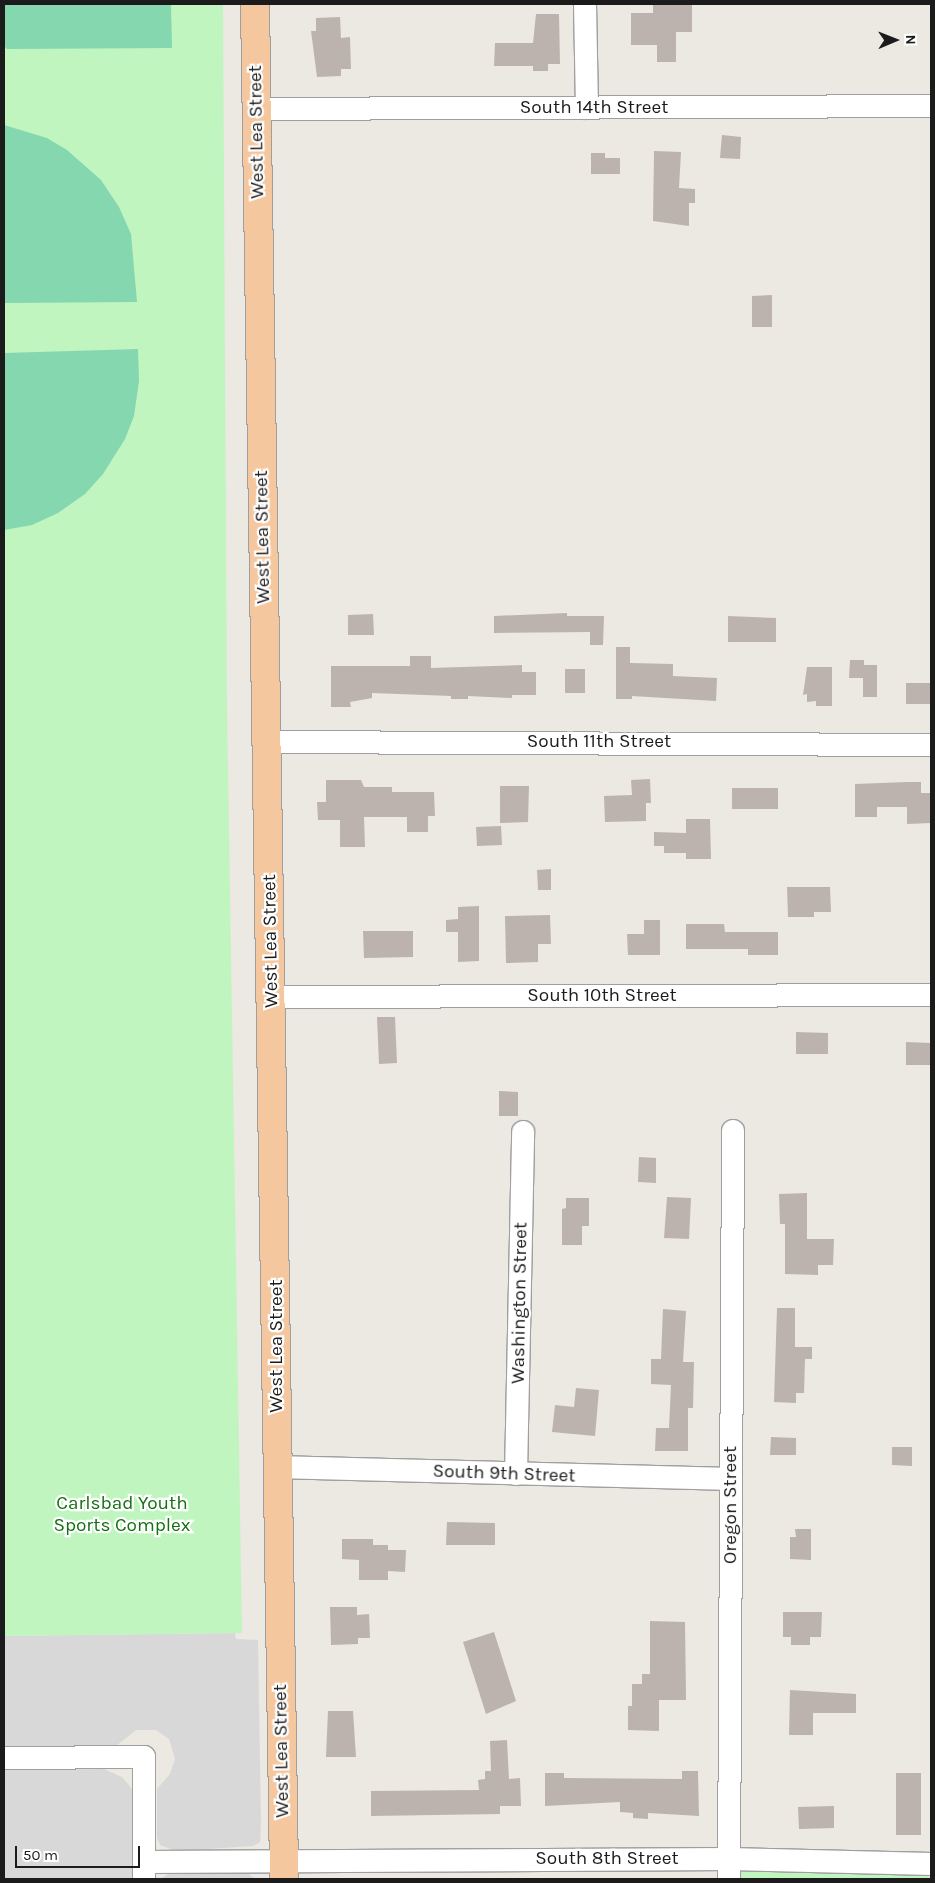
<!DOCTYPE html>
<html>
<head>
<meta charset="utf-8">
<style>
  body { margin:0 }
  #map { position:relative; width:935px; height:1883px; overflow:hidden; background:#ece8e2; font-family:Karla,sans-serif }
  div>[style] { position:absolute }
  .residential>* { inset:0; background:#d9d8d8 }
  .park>* { inset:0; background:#c1f5c0 }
  .pitch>* { inset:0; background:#84d7af }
  .building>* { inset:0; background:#bcb3ae }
  .roads { filter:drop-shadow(1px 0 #9f9f9f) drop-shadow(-1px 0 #9f9f9f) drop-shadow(0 1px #9f9f9f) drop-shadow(0 -1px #9f9f9f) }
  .minor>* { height:22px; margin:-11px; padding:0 11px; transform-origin:11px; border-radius:11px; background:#fff }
  .major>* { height:28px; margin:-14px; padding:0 14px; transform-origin:14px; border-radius:14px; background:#f5c79e }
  span { translate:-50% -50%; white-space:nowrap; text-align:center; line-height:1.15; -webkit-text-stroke:4.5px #fff; paint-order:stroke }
  .street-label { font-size:19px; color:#1b1b1b }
  .park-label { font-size:19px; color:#147013 }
  .frame { position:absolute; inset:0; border:5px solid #1b1b1b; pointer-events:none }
  .north { position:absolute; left:870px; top:15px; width:50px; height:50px; -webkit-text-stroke:4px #fff; paint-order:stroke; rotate:89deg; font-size:14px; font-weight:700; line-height:20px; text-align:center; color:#1b1b1b }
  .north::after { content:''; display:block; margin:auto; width:18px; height:22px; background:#1b1b1b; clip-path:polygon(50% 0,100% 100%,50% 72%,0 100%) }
  .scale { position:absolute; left:15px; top:1846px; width:125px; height:22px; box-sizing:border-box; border:2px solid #1b1b1b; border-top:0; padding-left:6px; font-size:15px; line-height:18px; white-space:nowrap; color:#1b1b1b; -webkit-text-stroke:4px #fff; paint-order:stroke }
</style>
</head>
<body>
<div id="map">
  <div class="residential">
    <i style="clip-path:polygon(235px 1633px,236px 1639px,258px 1640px,261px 1824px,260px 1842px,253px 1846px,176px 1851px,160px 1845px,157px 1837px,157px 1789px,170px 1774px,175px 1759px,169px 1739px,156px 1730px,136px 1730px,116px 1746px,4px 1748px,4px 1636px)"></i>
    <i style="clip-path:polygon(104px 1769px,122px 1777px,132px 1789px,136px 1879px,4px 1879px,4px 1770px)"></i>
    <i style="clip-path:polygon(246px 1872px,255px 1879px,161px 1879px,168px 1874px)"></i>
  </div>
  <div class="park">
    <i style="clip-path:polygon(4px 4px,223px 4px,227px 707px,242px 1633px,4px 1636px)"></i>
    <i style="clip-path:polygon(729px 1859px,931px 1864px,931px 1879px,729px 1879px)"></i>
  </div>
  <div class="pitch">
    <i style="clip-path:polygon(4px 4px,171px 4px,172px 48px,7px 49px,4px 46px)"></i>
    <i style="clip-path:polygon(4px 125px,47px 138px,67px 150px,101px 180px,119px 207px,131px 234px,137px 302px,4px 303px)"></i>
    <i style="clip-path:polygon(138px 349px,139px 381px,134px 416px,125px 439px,103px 474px,85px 494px,58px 513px,32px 525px,4px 530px,4px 353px)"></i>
  </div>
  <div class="building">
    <i style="clip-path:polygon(653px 4px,692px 4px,692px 32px,676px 32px,676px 62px,657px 62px,657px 45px,631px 45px,631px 13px,653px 13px)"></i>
    <i style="clip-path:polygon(536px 14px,559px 14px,560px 64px,548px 64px,548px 71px,533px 71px,533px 66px,494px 66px,495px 43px,533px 43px)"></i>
    <i style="clip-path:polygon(340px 17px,341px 38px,350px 37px,351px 69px,341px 69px,341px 76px,317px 77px,311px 31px,316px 31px,316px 18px)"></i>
    <i style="clip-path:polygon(722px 135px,741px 137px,740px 159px,720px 158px)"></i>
    <i style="clip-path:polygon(654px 151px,681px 152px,679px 188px,695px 189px,695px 203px,689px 203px,689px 226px,653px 221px)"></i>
    <i style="clip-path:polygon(591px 153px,605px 153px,605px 158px,620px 158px,620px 174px,591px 174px)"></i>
    <i style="clip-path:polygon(772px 295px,772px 327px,752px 327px,752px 296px)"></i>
    <i style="clip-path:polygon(567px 613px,567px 616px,604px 616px,603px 645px,590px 645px,590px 632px,494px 633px,494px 616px)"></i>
    <i style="clip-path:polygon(373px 614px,374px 635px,348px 635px,348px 615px)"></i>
    <i style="clip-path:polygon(728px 616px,776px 618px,776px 642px,728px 642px)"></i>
    <i style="clip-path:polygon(616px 647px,630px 647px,630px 663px,673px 664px,673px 676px,717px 678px,716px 701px,632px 696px,632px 699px,616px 699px)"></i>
    <i style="clip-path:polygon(410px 656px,431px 656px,431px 668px,522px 665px,522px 672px,536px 672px,536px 695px,512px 695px,512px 698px,468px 696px,468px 699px,451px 699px,451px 696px,372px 693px,372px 698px,350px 702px,351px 707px,331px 707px,331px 666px,410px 666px)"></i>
    <i style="clip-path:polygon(850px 660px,864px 660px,864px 665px,877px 665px,877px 697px,863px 697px,863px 678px,849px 678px)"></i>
    <i style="clip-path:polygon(807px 667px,832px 667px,832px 706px,816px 706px,816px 701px,807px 702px,807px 694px,803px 695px)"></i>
    <i style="clip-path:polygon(565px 669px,585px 669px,585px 693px,565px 693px)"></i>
    <i style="clip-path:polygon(906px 683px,931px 683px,931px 704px,906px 704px)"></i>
    <i style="clip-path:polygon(650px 779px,651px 803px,646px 803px,646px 821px,605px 822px,604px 796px,632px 795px,631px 780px)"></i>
    <i style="clip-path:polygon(326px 780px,361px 780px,364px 787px,392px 787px,392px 792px,434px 792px,435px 816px,428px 816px,428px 832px,407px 832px,407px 817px,364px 817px,365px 847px,340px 847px,340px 820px,318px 820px,317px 802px,326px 802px)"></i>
    <i style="clip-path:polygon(907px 782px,921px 782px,921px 793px,931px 793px,931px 823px,907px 824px,907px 807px,877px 807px,877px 817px,855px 817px,855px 784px)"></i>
    <i style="clip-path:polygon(500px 786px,529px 786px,528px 822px,500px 823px)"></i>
    <i style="clip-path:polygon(732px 788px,778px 788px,778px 809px,732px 809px)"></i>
    <i style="clip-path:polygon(686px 819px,710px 819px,711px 859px,686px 859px,686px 853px,664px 853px,664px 846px,654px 846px,654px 832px,686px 833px)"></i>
    <i style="clip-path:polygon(501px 826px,502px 845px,477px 846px,476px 827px)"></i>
    <i style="clip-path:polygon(551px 869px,551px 890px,538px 890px,537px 870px)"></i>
    <i style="clip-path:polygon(787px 887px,830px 887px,831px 912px,814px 912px,814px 917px,788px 917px)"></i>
    <i style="clip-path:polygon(479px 906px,479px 961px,458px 962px,458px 932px,446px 932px,446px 920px,458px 919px,458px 907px)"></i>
    <i style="clip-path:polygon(550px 915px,551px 944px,538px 944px,538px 962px,506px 963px,505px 916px)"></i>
    <i style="clip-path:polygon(644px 920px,660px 920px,660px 955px,628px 955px,627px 934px,644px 934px)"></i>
    <i style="clip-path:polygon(686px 924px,724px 924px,725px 932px,778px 932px,778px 955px,748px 955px,748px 949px,686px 949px)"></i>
    <i style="clip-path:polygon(363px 931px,413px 931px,413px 957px,364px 958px)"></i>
    <i style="clip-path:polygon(377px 1017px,395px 1017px,397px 1063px,379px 1064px)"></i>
    <i style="clip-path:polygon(796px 1032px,828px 1033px,828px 1054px,796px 1054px)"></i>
    <i style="clip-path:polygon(906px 1042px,931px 1043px,931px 1065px,906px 1065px)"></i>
    <i style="clip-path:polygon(499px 1091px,518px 1092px,518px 1116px,499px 1116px)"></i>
    <i style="clip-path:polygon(639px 1157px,656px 1158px,656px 1183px,638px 1182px)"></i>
    <i style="clip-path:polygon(807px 1193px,807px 1239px,834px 1239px,833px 1265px,818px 1265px,818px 1275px,785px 1274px,785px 1224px,780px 1224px,779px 1194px)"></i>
    <i style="clip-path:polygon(667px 1197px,691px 1198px,689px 1239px,664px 1238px)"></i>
    <i style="clip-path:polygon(566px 1198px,589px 1198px,589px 1226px,582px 1226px,582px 1245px,562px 1245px,562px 1209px,566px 1208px)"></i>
    <i style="clip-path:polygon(777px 1308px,795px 1308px,795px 1347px,812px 1347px,812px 1359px,805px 1359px,804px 1393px,796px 1393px,796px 1403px,774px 1402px)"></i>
    <i style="clip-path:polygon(663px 1309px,686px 1311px,683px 1362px,694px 1362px,693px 1408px,688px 1408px,688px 1451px,655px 1451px,656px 1428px,669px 1428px,671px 1385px,651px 1384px,651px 1359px,661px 1359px)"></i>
    <i style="clip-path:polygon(576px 1388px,599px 1390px,595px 1436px,552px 1432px,555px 1405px,574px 1407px)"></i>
    <i style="clip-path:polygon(771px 1437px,796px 1438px,796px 1455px,770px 1455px)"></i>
    <i style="clip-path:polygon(892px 1447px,912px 1447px,912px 1466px,892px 1465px)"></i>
    <i style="clip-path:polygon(447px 1522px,495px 1523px,495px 1545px,446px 1545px)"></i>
    <i style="clip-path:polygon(795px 1529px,811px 1529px,811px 1560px,790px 1559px,790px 1537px,796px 1537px)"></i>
    <i style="clip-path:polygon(342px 1539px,373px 1539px,373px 1545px,388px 1545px,388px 1550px,406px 1550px,405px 1572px,388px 1571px,388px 1580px,359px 1580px,359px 1560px,342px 1559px)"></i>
    <i style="clip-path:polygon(330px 1607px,357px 1607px,357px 1615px,369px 1614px,370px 1638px,358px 1638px,358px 1644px,331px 1645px)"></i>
    <i style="clip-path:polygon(783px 1612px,822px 1612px,821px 1637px,810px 1637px,810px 1645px,791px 1645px,791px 1637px,783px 1637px)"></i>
    <i style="clip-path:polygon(650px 1621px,685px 1622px,686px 1700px,659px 1700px,659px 1731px,628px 1730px,628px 1706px,632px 1706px,632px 1684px,642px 1684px,642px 1674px,650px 1674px)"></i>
    <i style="clip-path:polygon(494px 1632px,516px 1701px,486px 1714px,463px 1642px)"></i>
    <i style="clip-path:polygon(790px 1690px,856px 1694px,856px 1713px,813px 1713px,813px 1735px,789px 1735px)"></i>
    <i style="clip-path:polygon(328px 1711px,353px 1711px,356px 1757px,326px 1757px)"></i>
    <i style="clip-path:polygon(507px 1740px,509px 1779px,520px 1778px,521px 1806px,500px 1806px,500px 1814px,371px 1816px,371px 1791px,479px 1790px,478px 1780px,485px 1779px,485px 1771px,491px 1771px,490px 1741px)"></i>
    <i style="clip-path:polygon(682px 1771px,698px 1771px,699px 1816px,648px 1813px,648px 1819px,633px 1818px,633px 1813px,620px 1812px,620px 1802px,545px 1806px,545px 1773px,564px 1773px,564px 1778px,682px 1779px)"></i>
    <i style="clip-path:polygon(896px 1773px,921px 1773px,921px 1835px,896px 1835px)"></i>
    <i style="clip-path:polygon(834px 1806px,834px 1828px,799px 1829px,798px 1807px)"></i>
  </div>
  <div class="roads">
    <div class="minor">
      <i style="left:585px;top:4px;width:104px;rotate:88.9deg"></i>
      <i style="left:256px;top:109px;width:675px;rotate:-0.25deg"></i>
      <i style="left:267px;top:742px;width:664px;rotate:0.26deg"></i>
      <i style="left:272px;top:997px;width:659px;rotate:-0.17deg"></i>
      <i style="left:277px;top:1467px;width:454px;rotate:1.5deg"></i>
      <i style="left:516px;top:1474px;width:342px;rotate:-88.8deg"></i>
      <i style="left:4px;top:1758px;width:140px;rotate:-0.4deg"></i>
      <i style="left:144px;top:1757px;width:122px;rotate:90deg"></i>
      <i style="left:144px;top:1862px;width:585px;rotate:-0.29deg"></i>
      <i style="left:729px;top:1859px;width:202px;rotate:1.4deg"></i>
      <i style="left:729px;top:1879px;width:748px;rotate:-89.69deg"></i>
    </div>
    <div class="major">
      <i style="left:255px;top:4px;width:1875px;rotate:89.11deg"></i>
    </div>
  </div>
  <div class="street-label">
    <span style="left:594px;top:108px">South 14th Street</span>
    <span style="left:257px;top:132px;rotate:-91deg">West Lea Street</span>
    <span style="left:263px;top:537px;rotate:-91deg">West Lea Street</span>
    <span style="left:599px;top:742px">South 11th Street</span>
    <span style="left:271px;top:941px;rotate:-91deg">West Lea Street</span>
    <span style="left:602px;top:996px">South 10th Street</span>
    <span style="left:520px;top:1303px;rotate:-89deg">Washington Street</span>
    <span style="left:277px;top:1346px;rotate:-90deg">West Lea Street</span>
    <span style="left:504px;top:1474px;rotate:2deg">South 9th Street</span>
    <span style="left:731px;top:1505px;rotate:-90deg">Oregon Street</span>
    <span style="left:282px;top:1751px;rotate:-91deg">West Lea Street</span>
    <span style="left:607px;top:1859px">South 8th Street</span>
  </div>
  <div class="park-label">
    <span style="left:122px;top:1515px">Carlsbad Youth<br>Sports Complex</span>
  </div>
  <div class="frame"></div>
  <div class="north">N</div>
  <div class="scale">50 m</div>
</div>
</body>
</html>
